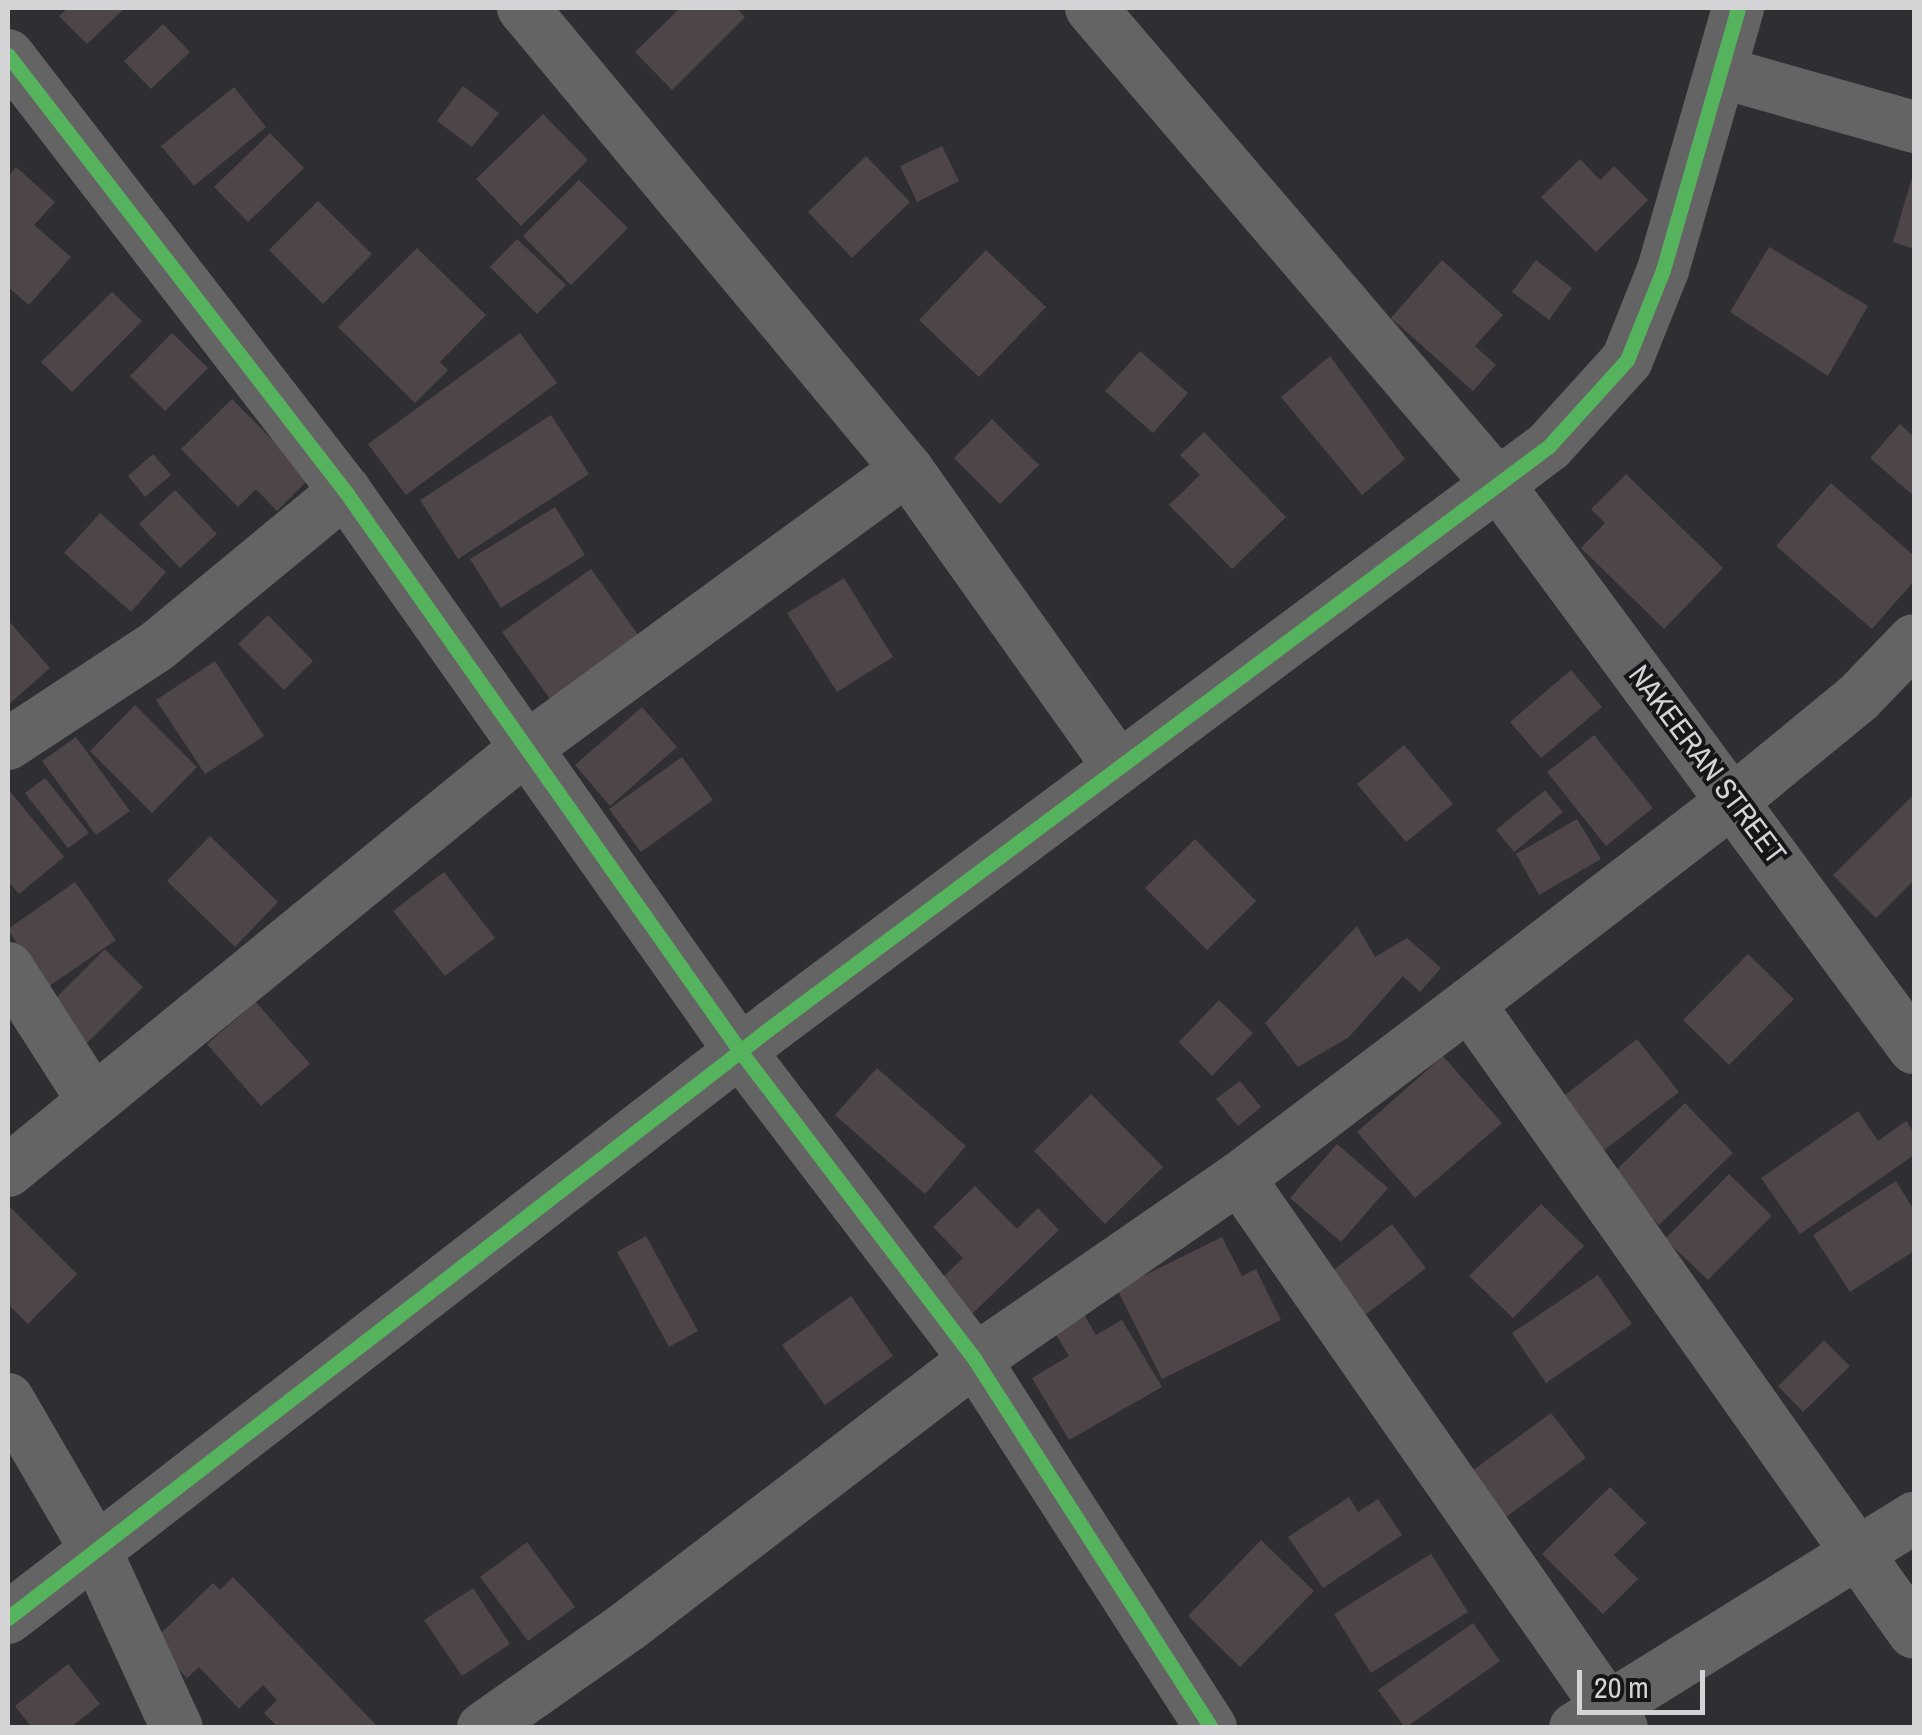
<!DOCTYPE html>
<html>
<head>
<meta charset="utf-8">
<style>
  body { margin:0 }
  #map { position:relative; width:1922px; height:1735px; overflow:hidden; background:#2f2e32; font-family:"Archivo Narrow",sans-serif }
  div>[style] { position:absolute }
  .building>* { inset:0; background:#4e4549 }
  .minor>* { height:52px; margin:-26px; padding:0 26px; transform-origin:26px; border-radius:26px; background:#656464 }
  .cycleway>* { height:15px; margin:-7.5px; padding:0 7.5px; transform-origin:7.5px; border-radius:7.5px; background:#56b35d }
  span { translate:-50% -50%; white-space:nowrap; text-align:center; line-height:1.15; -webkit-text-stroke:8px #161618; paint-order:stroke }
  .street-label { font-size:30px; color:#d4d4d7 }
  .frame { position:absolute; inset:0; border:10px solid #d4d4d7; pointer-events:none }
  .scale { position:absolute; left:1577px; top:1670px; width:128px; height:45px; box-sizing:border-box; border:5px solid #d4d4d7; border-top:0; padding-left:12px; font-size:30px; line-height:35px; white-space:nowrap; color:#d4d4d7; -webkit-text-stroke:8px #161618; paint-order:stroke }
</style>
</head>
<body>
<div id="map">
  <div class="building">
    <i style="clip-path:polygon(68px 8px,125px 8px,87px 44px,59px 16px)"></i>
    <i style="clip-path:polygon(680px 8px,736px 8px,745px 17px,672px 90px,635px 52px)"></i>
    <i style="clip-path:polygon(163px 24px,190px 52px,151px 89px,124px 61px)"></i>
    <i style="clip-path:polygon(463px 86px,499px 113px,472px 147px,437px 121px)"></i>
    <i style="clip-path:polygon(234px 87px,266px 127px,194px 186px,161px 146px)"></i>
    <i style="clip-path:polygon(543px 114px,588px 160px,521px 226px,476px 179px)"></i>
    <i style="clip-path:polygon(270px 133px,304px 168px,248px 222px,214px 187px)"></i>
    <i style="clip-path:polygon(942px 146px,959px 181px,917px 202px,900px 166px)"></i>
    <i style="clip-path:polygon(866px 156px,910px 202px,852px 258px,808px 212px)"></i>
    <i style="clip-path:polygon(1580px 159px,1600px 180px,1614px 166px,1648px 200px,1596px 252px,1541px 197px)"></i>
    <i style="clip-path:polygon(16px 167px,55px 202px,34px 225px,71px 257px,29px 305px,8px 287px,8px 177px)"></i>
    <i style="clip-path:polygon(1914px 171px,1914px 249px,1893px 242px)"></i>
    <i style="clip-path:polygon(579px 180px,628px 228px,571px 285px,523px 236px)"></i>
    <i style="clip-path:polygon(318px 201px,372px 254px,323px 304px,269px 250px)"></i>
    <i style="clip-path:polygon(517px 239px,566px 285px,537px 314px,490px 267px)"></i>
    <i style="clip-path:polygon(1769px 247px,1868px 306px,1828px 376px,1730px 312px)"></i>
    <i style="clip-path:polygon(417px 248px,486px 315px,440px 362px,448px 370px,415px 403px,338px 327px)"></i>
    <i style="clip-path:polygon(986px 250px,1046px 307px,979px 377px,919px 320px)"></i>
    <i style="clip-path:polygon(1442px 260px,1503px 315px,1475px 346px,1496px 365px,1473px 391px,1391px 318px)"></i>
    <i style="clip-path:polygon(1536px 260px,1572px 288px,1549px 320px,1512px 292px)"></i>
    <i style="clip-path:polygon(112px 292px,142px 321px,72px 392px,41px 362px)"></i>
    <i style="clip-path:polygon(172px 333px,208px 368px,165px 411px,130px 376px)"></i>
    <i style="clip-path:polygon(520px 333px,557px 383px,406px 495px,368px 444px)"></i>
    <i style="clip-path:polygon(1140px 351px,1188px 393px,1153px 433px,1105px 391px)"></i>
    <i style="clip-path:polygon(1330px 356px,1405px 459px,1362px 495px,1281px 397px)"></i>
    <i style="clip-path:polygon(232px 399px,310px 478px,277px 511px,256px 489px,238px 507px,181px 449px)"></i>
    <i style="clip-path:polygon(551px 415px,589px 474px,458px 559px,420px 500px)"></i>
    <i style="clip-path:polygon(992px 419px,1039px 465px,1000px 504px,954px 458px)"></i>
    <i style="clip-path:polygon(1900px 424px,1914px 437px,1914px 496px,1870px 458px)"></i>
    <i style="clip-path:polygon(1204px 432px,1286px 517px,1232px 569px,1169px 505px,1200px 475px,1180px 455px)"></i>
    <i style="clip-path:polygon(153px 454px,171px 475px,145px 497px,128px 476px)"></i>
    <i style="clip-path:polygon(1626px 474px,1723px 568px,1664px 629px,1581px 548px,1605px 523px,1591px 509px)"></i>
    <i style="clip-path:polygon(1831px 483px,1914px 556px,1914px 581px,1872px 629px,1776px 546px)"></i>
    <i style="clip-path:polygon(175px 490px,217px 534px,180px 568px,139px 524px)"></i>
    <i style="clip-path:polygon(555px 507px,585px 555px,501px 608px,470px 559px)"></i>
    <i style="clip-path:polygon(100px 513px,166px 572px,131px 612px,64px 553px)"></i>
    <i style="clip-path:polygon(591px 569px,639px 636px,550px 699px,502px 632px)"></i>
    <i style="clip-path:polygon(844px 578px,893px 657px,837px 692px,787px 613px)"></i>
    <i style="clip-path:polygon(268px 615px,313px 661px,284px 690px,238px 644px)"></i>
    <i style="clip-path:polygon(8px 620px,50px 668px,8px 705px)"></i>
    <i style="clip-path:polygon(215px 661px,264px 736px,205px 774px,156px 700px)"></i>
    <i style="clip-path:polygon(1571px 670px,1602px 707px,1541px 758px,1510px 722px)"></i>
    <i style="clip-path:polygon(135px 705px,197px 767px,152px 813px,90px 751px)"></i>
    <i style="clip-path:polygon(642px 707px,677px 747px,610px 806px,575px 765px)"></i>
    <i style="clip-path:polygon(1594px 735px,1653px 808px,1606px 846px,1547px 772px)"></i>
    <i style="clip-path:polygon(76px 737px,130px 811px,96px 835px,42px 761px)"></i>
    <i style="clip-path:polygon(1404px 745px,1453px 804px,1406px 842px,1357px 784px)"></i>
    <i style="clip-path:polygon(682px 757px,713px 800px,641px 852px,609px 809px)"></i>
    <i style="clip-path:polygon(45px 778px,89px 833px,68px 848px,25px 793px)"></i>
    <i style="clip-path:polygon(8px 789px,64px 857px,19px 894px,8px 881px)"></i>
    <i style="clip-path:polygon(1545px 790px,1563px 812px,1514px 852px,1496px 830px)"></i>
    <i style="clip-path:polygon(1914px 794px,1914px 880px,1876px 918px,1833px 875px)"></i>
    <i style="clip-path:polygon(1577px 819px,1601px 859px,1539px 895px,1516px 854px)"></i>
    <i style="clip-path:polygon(210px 836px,278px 902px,235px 947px,167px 881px)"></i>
    <i style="clip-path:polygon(1195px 839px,1256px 901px,1207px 950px,1145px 888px)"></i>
    <i style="clip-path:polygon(444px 872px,495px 938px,445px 976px,393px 911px)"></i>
    <i style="clip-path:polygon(75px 882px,116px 940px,45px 989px,8px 929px)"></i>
    <i style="clip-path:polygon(1357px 926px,1375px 957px,1407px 938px,1441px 968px,1420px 992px,1403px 976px,1349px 1037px,1298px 1067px,1265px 1023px)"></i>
    <i style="clip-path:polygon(105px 949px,143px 987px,80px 1050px,42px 1012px)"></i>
    <i style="clip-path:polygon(1748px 954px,1794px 999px,1729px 1065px,1683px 1020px)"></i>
    <i style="clip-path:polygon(1219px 1000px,1253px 1033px,1212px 1076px,1179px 1042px)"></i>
    <i style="clip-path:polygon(256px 1002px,310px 1064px,261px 1106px,207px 1044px)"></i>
    <i style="clip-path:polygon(1637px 1039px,1679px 1092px,1602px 1152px,1560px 1099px)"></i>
    <i style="clip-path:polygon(1443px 1056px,1502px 1123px,1415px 1198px,1357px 1132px)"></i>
    <i style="clip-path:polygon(877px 1068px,966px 1146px,925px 1194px,835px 1115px)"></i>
    <i style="clip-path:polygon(1240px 1081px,1261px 1107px,1238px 1126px,1216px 1099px)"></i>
    <i style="clip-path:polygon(1091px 1094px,1163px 1167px,1105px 1224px,1034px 1151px)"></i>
    <i style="clip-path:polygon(1685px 1103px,1733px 1153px,1659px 1225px,1611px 1175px)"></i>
    <i style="clip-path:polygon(1858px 1111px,1878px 1141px,1906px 1121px,1914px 1133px,1914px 1155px,1800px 1234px,1761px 1178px)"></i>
    <i style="clip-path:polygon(1337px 1144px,1388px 1188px,1341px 1242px,1290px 1198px)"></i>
    <i style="clip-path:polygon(1729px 1174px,1772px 1216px,1708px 1280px,1665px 1239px)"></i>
    <i style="clip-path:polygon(1896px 1181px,1914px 1210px,1914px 1251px,1850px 1292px,1813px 1235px)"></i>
    <i style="clip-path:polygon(975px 1186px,1017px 1229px,1038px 1208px,1059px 1230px,971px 1315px,939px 1281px,963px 1258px,933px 1227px)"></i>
    <i style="clip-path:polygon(1541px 1204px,1584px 1246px,1513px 1318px,1469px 1276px)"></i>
    <i style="clip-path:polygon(8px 1205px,77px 1274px,28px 1324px,8px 1304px)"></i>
    <i style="clip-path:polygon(1392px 1224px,1426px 1268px,1360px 1319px,1326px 1276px)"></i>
    <i style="clip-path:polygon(646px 1236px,698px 1331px,669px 1347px,617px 1252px)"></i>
    <i style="clip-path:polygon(1222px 1237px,1242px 1276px,1256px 1269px,1281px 1320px,1162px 1379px,1117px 1289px)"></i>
    <i style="clip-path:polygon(1598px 1275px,1632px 1324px,1546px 1383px,1512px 1333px)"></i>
    <i style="clip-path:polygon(851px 1296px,893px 1356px,825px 1405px,782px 1345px)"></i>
    <i style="clip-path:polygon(1085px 1316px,1096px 1335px,1122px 1320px,1162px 1387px,1069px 1440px,1032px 1378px,1069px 1356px,1055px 1333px)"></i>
    <i style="clip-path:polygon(1824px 1340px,1850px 1366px,1803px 1412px,1778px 1386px)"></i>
    <i style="clip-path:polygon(1551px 1413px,1586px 1458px,1506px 1517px,1472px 1471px)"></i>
    <i style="clip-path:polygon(1610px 1487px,1646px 1523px,1614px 1555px,1638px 1579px,1603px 1614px,1542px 1554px)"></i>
    <i style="clip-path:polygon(1349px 1497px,1358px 1512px,1378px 1499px,1402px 1535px,1323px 1588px,1288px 1537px)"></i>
    <i style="clip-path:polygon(1261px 1540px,1314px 1591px,1240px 1667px,1188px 1616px)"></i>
    <i style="clip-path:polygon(527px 1542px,575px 1607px,528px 1641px,480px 1577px)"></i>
    <i style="clip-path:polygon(1431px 1554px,1468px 1612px,1371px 1673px,1334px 1614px)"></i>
    <i style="clip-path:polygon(233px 1577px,379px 1728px,279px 1728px,264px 1713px,277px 1700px,263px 1685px,239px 1709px,199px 1667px,187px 1678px,152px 1642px,213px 1583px,220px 1590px)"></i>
    <i style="clip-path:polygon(473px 1588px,510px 1644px,462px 1676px,424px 1620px)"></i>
    <i style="clip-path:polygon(1473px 1623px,1500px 1661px,1405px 1728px,1378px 1690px)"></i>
    <i style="clip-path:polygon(68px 1664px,100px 1704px,70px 1728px,32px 1728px,15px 1706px)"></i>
  </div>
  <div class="minor">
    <i style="left:523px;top:8px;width:600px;rotate:50.21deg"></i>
    <i style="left:907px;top:469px;width:366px;rotate:54.6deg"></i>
    <i style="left:1091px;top:8px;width:626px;rotate:49.47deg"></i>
    <i style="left:1498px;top:484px;width:701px;rotate:53.59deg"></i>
    <i style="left:8px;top:55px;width:551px;rotate:52.3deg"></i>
    <i style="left:345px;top:491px;width:685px;rotate:54.8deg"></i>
    <i style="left:740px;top:1051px;width:388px;rotate:52.7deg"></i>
    <i style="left:975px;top:1360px;width:437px;rotate:57.3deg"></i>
    <i style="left:1720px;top:72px;width:202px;rotate:15.8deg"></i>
    <i style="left:8px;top:744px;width:178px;rotate:-33.3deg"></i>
    <i style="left:157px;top:646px;width:244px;rotate:-39.5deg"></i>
    <i style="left:8px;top:968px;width:158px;rotate:57.4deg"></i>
    <i style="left:1469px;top:1004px;width:770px;rotate:54.72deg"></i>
    <i style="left:8px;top:1171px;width:669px;rotate:-39.24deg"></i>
    <i style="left:526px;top:748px;width:472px;rotate:-36.2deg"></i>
    <i style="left:1239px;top:1178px;width:670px;rotate:55.15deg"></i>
    <i style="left:8px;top:1399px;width:171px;rotate:59.8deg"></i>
    <i style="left:94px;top:1547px;width:199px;rotate:65.4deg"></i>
    <i style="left:8px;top:1618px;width:969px;rotate:-37.75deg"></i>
    <i style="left:774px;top:1025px;width:967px;rotate:-36.76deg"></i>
    <i style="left:1549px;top:446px;width:116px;rotate:-47.8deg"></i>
    <i style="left:1627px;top:360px;width:97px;rotate:-68.2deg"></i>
    <i style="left:1663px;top:270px;width:273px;rotate:-74deg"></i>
    <i style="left:483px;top:1728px;width:177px;rotate:-35.1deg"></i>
    <i style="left:628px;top:1626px;width:437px;rotate:-37.5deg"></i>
    <i style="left:975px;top:1360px;width:321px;rotate:-34.6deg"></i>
    <i style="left:1239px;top:1178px;width:288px;rotate:-37.1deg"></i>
    <i style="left:1469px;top:1004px;width:336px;rotate:-37.6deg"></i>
    <i style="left:1735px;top:799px;width:161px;rotate:-39.4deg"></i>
    <i style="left:1859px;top:697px;width:79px;rotate:-46deg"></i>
    <i style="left:1575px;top:1728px;width:399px;rotate:-31.8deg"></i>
  </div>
  <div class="cycleway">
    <i style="left:8px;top:55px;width:551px;rotate:52.3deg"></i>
    <i style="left:345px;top:491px;width:685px;rotate:54.8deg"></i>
    <i style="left:740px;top:1051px;width:388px;rotate:52.7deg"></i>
    <i style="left:975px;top:1360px;width:437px;rotate:57.3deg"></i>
    <i style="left:8px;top:1618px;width:969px;rotate:-37.75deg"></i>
    <i style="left:774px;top:1025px;width:967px;rotate:-36.76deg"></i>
    <i style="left:1549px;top:446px;width:116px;rotate:-47.8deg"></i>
    <i style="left:1627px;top:360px;width:97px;rotate:-68.2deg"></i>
    <i style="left:1663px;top:270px;width:273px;rotate:-74deg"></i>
  </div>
  <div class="street-label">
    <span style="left:1708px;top:764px;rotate:53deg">NAKEERAN STREET</span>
  </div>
  <div class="frame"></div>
  <div class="scale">20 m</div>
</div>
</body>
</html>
